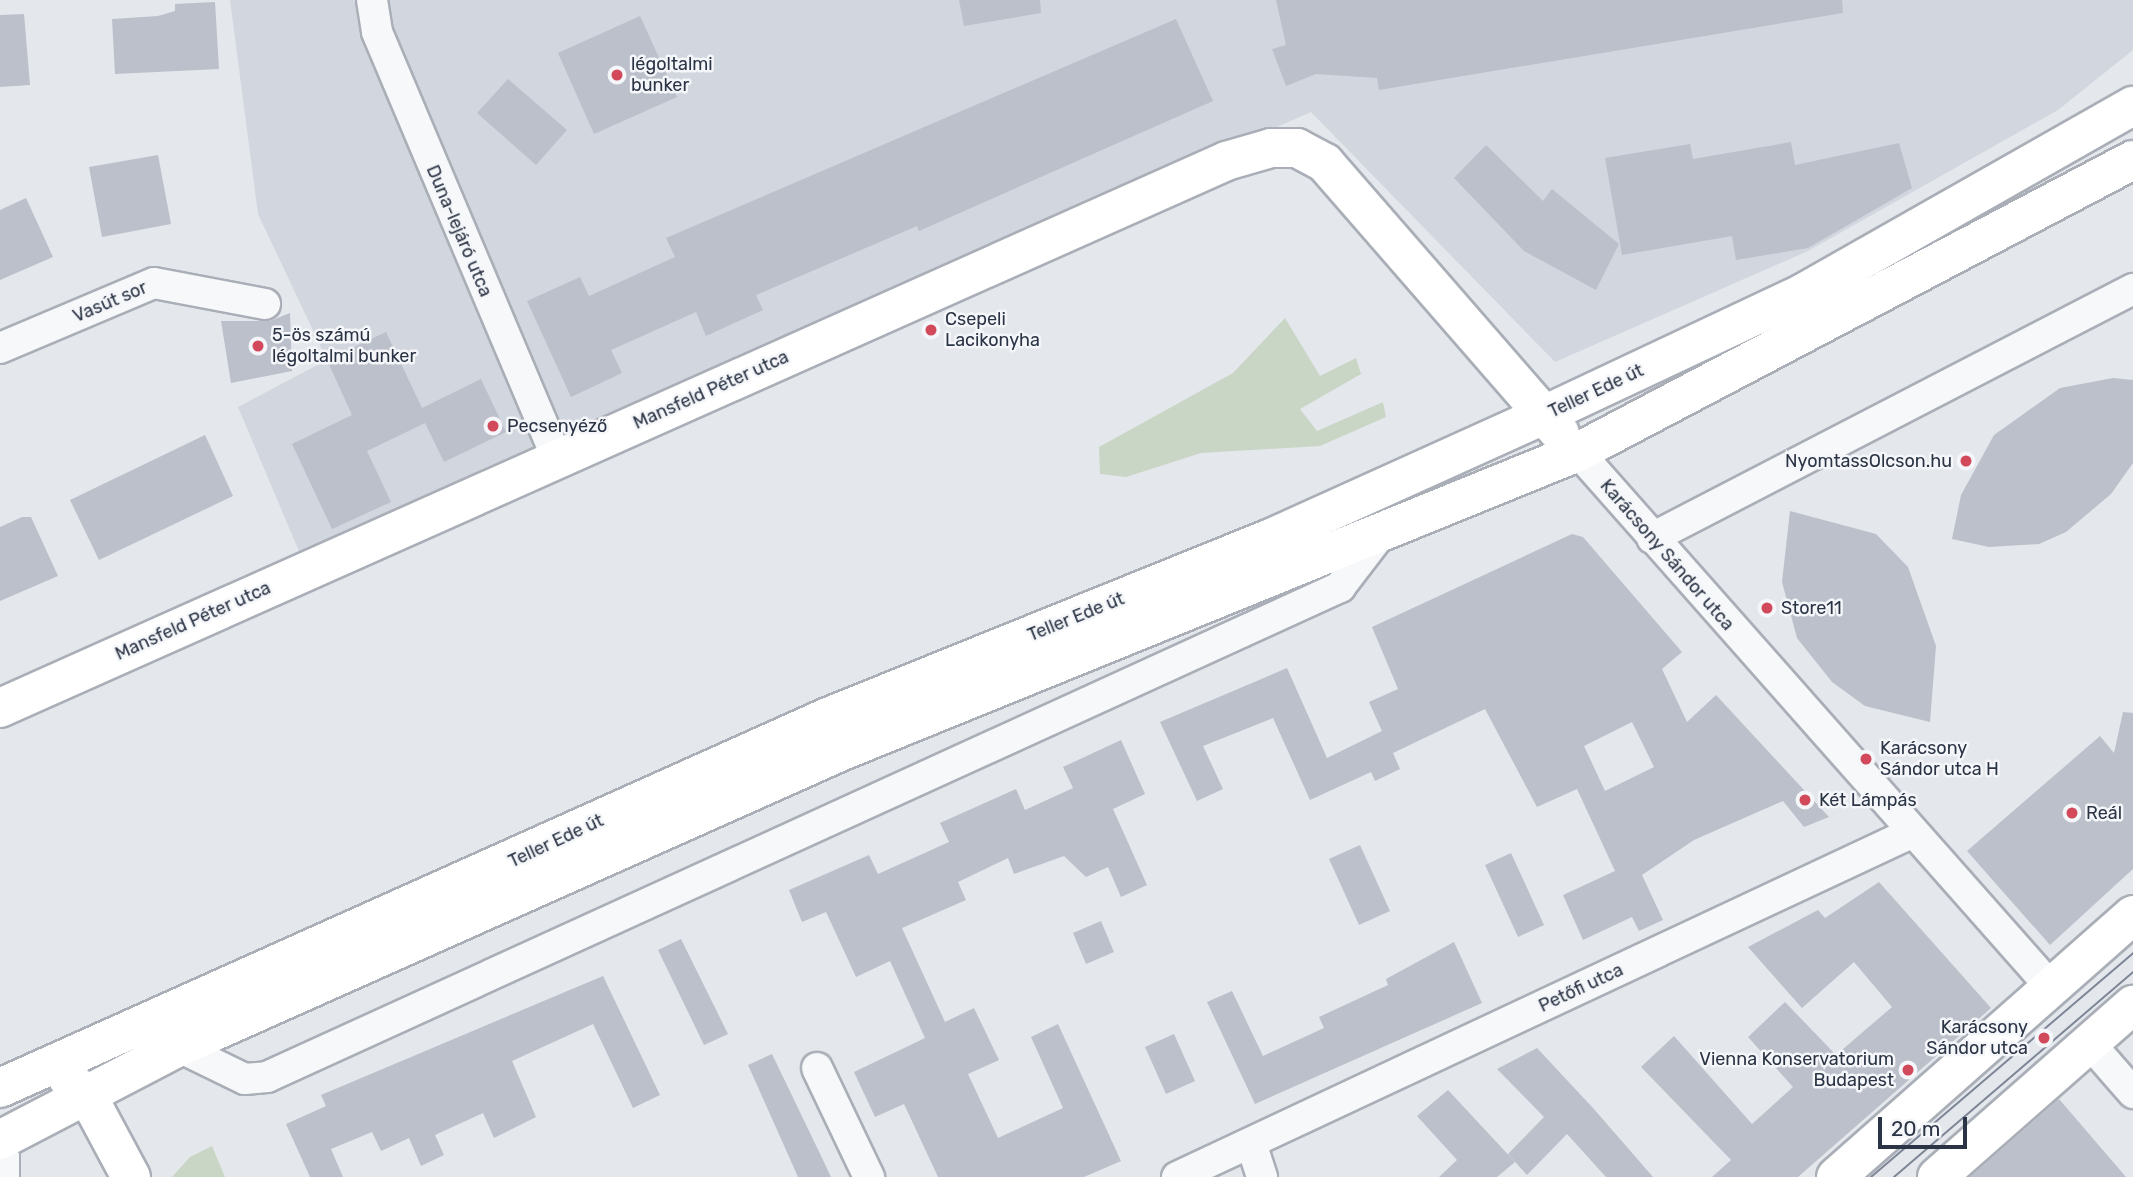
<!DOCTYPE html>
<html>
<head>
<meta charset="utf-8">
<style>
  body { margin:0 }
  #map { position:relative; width:2133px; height:1177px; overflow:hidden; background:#e4e7ec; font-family:Rubik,sans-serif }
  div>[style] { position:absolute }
  .built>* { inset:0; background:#d2d6de }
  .green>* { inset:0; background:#c9d6c5 }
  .building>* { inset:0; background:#bbc0ca }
  .roads { filter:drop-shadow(2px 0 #a9aeb7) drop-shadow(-2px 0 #a9aeb7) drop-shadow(0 2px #a9aeb7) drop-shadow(0 -2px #a9aeb7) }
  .street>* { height:30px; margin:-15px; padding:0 15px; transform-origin:15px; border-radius:15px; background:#f7f8fa }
  .secondary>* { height:38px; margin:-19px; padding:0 19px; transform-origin:19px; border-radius:19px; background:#fff }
  .tram>* { height:2px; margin:-1px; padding:0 1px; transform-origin:1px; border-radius:1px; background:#7d8696 }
  .dots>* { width:19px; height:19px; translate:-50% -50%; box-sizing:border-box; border:4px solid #f4f6f9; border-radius:50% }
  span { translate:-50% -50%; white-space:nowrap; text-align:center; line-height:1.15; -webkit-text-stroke:5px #f4f6f9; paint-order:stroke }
  .poi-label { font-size:18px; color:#2b3445 }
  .left { translate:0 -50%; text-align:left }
  .right { translate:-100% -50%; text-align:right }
  .street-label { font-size:18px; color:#2b3445 }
  .scale { position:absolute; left:1878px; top:1117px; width:89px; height:32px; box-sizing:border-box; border:4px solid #2b3445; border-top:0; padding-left:9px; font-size:21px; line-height:24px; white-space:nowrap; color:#2b3445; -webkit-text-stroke:5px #f4f6f9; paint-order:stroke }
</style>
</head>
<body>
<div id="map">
  <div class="built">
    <i style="clip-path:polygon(230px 0,2133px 0,2133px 50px,2058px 110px,1808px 251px,1555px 362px,1311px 112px,301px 556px,238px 407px,327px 360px,258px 214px)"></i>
  </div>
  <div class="green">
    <i style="clip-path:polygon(1285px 318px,1320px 376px,1356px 358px,1361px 374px,1300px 409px,1317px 431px,1383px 402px,1386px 417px,1320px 446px,1201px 453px,1126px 477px,1100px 474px,1099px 447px,1233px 373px)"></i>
    <i style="clip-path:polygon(212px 1146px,225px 1177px,172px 1177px,190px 1157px)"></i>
  </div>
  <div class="building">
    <i style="clip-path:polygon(959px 0,1040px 0,1041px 13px,964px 26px)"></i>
    <i style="clip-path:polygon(1276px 0,1842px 0,1843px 13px,1379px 90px,1377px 78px,1316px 74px,1286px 86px,1272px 49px,1286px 45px)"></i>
    <i style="clip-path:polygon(215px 2px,219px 69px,115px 74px,112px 19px,158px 16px,175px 11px,175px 4px)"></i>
    <i style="clip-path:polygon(24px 14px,30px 85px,0 87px,0 15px)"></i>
    <i style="clip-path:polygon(640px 16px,677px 97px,594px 134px,558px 53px)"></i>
    <i style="clip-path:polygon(1176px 19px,1213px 101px,919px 231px,917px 226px,756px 295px,763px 310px,706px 336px,696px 312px,611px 350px,622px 373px,571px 397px,527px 301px,580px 277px,589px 296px,675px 257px,666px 238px)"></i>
    <i style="clip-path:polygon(508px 79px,567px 130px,536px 165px,477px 113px)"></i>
    <i style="clip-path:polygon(1791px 142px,1795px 165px,1899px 143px,1912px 188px,1808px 248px,1736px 260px,1732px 236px,1622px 255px,1605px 158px,1690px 144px,1693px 159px)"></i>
    <i style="clip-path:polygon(1486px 145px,1543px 201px,1552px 189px,1619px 244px,1596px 290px,1524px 251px,1454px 178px)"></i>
    <i style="clip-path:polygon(158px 155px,171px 224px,102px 237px,89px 167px)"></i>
    <i style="clip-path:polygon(26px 198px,53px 257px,0 280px,0 210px)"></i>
    <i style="clip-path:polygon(290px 313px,292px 371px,231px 383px,221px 321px,270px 321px)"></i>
    <i style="clip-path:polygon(386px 332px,422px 408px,481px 379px,506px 432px,444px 462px,425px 423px,367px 451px,391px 502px,332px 529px,292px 444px,352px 415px,327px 360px)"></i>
    <i style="clip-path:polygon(2113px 378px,2133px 380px,2133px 463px,2111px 494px,2066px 532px,2039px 544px,1989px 547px,1952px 539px,1961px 495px,1994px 435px,2060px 388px)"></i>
    <i style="clip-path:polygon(205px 435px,233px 496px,99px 560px,70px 500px)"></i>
    <i style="clip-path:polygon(1790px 511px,1876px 534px,1908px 567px,1936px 646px,1930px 722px,1865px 706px,1832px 682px,1797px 638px,1782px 582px)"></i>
    <i style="clip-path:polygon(22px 517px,31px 517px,58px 576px,0 601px,0 527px)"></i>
    <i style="clip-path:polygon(evenodd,1572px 534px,1583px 537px,1682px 652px,1662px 669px,1687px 722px,1716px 695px,1829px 817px,1804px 827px,1783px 801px,1694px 840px,1642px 875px,1663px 920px,1639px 931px,1632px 917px,1583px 940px,1563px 895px,1615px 871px,1577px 789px,1537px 807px,1485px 709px,1393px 753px,1400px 769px,1375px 781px,1371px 772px,1310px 800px,1273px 718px,1203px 746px,1223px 789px,1197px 801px,1160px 722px,1287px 668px,1327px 758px,1382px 731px,1369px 702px,1398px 689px,1372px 627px,1572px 534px,1632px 722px,1654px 767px,1605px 791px,1584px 746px,1632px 722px)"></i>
    <i style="clip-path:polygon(2123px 712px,2133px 713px,2133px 869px,2050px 945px,1967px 851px,2100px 736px,2114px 753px)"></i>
    <i style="clip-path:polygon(1121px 740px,1145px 794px,1113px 809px,1147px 885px,1121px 897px,1108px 867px,1086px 877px,1064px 856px,1014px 874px,1008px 858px,958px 882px,966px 900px,902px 928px,945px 1022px,974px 1008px,999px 1060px,968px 1074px,998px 1138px,1063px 1108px,1031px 1037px,1058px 1024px,1121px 1161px,1084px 1177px,938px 1177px,904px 1104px,875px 1117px,854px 1072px,925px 1038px,890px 961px,856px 977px,826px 912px,802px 922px,789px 890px,869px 855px,878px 874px,949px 842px,940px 823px,1016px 789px,1025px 810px,1073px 788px,1063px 767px)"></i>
    <i style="clip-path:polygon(1360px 845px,1390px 911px,1359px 925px,1329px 859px)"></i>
    <i style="clip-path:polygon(1511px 853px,1544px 925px,1518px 937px,1485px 865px)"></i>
    <i style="clip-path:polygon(1879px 882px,1991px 1008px,1798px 1177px,1712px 1177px,1731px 1160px,1641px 1067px,1674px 1036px,1752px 1124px,1793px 1087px,1748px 1037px,1785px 1002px,1836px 1055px,1892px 1007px,1854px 962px,1802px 1008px,1748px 947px,1818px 910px,1825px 918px)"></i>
    <i style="clip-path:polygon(1101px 921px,1114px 952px,1086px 964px,1073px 933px)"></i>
    <i style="clip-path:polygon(681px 939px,728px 1034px,704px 1045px,658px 950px)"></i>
    <i style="clip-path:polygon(1454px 942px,1482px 1003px,1255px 1104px,1207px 1002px,1232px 991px,1263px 1056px,1324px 1028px,1319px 1017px,1388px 985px,1386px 979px)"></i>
    <i style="clip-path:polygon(603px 976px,660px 1095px,633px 1108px,593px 1024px,512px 1061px,536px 1117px,494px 1138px,483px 1113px,435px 1135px,444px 1155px,421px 1166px,409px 1138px,381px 1151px,372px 1132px,331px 1149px,343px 1177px,310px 1177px,286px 1124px,326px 1106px,321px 1095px)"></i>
    <i style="clip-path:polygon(1174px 1034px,1195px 1081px,1166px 1094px,1145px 1047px)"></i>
    <i style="clip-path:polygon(1537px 1048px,1593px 1108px,1653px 1177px,1606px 1177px,1567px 1134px,1527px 1175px,1508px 1154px,1544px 1117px,1497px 1069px)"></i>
    <i style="clip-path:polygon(772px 1054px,823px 1160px,831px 1177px,798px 1177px,748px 1065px)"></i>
    <i style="clip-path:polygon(1448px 1090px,1515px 1162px,1497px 1177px,1439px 1177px,1457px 1160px,1417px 1116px)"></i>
    <i style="clip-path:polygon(2059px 1099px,2126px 1177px,1970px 1177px)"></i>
  </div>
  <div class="roads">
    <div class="street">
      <i style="left:372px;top:0;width:32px;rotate:81deg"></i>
      <i style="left:377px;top:32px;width:463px;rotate:67.1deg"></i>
      <i style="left:0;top:348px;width:167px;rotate:-22.9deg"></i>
      <i style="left:154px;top:283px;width:113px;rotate:10.7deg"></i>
      <i style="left:1578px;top:452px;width:713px;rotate:48.53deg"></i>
      <i style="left:1652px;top:538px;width:542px;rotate:-27.37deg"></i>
      <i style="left:179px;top:1047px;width:73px;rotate:25.9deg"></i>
      <i style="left:245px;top:1079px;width:22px;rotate:-5deg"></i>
      <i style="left:267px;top:1077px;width:1180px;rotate:-24.54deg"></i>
      <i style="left:1340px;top:587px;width:69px;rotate:-52.6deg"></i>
      <i style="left:2099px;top:1054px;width:52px;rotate:48.9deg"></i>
      <i style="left:817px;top:1068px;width:121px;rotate:64.5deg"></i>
      <i style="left:3px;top:1139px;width:38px;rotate:88deg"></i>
      <i style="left:1251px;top:1143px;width:36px;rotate:72deg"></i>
      <i style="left:1177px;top:1177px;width:811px;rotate:-25.11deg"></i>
    </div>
    <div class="secondary">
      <i style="left:0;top:708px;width:1342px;rotate:-24.04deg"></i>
      <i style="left:1226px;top:161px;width:47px;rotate:-16.1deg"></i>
      <i style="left:1271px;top:148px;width:26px"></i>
      <i style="left:1297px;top:148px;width:32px;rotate:28deg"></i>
      <i style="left:1325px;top:163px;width:358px;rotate:49deg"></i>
      <i style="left:68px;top:1079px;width:25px;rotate:40deg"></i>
      <i style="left:87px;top:1095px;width:93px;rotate:61.8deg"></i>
      <i style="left:0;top:1088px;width:907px;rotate:-24.14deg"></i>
      <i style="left:828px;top:717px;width:476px;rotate:-22deg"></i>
      <i style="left:1269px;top:539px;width:302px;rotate:-24.3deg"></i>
      <i style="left:1544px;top:415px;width:289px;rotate:-25.2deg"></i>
      <i style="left:1805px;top:292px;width:377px;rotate:-29.6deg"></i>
      <i style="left:0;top:1140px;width:202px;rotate:-27.5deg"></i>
      <i style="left:179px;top:1047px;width:726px;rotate:-24.06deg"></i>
      <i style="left:842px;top:751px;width:794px;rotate:-22.11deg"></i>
      <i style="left:1578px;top:452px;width:627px;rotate:-27.75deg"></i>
      <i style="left:1836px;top:1177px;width:396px;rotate:-41.4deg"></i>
      <i style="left:1937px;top:1177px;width:261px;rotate:-41.3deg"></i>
    </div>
  </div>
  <div class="tram">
    <i style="left:1871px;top:1177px;width:345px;rotate:-40.5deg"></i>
    <i style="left:1894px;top:1177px;width:315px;rotate:-40.6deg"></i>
  </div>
  <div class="dots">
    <i style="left:617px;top:75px;background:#d1495b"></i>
    <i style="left:931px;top:330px;background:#d1495b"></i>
    <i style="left:258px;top:346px;background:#d1495b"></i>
    <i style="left:493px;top:426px;background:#d1495b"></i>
    <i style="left:1966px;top:461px;background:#d1495b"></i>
    <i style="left:1767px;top:608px;background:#d1495b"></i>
    <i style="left:1866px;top:759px;background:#d1495b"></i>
    <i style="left:1805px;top:800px;background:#d1495b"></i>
    <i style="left:2072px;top:813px;background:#d1495b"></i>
    <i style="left:2044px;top:1038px;background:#d1495b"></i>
    <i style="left:1908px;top:1070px;background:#d1495b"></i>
  </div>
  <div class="poi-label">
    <span class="left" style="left:631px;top:75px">légoltalmi<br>bunker</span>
    <span class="left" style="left:945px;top:330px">Csepeli<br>Lacikonyha</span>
    <span class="left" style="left:272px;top:346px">5-ös számú<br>légoltalmi bunker</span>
    <span class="left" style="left:507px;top:426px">Pecsenyéző</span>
    <span class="right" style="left:1952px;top:461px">NyomtassOlcson.hu</span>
    <span class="left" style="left:1781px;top:608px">Store11</span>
    <span class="left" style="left:1880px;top:759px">Karácsony<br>Sándor utca H</span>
    <span class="left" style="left:1819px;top:800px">Két Lámpás</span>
    <span class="left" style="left:2086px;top:813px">Reál</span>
    <span class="right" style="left:2028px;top:1038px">Karácsony<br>Sándor utca</span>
    <span class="right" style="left:1894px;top:1070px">Vienna Konservatorium<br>Budapest</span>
  </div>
  <div class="street-label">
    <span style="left:459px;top:231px;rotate:67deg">Duna-lejáró utca</span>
    <span style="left:110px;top:302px;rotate:-23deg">Vasút sor</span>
    <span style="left:711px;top:390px;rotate:-24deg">Mansfeld Péter utca</span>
    <span style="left:1596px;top:391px;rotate:-25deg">Teller Ede út</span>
    <span style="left:1667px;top:555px;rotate:49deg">Karácsony Sándor utca</span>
    <span style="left:1076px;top:617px;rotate:-22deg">Teller Ede út</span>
    <span style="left:193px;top:621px;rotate:-24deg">Mansfeld Péter utca</span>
    <span style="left:556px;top:841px;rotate:-25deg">Teller Ede út</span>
    <span style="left:1581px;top:988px;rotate:-25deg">Petőfi utca</span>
  </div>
  <div class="scale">20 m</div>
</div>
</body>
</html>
